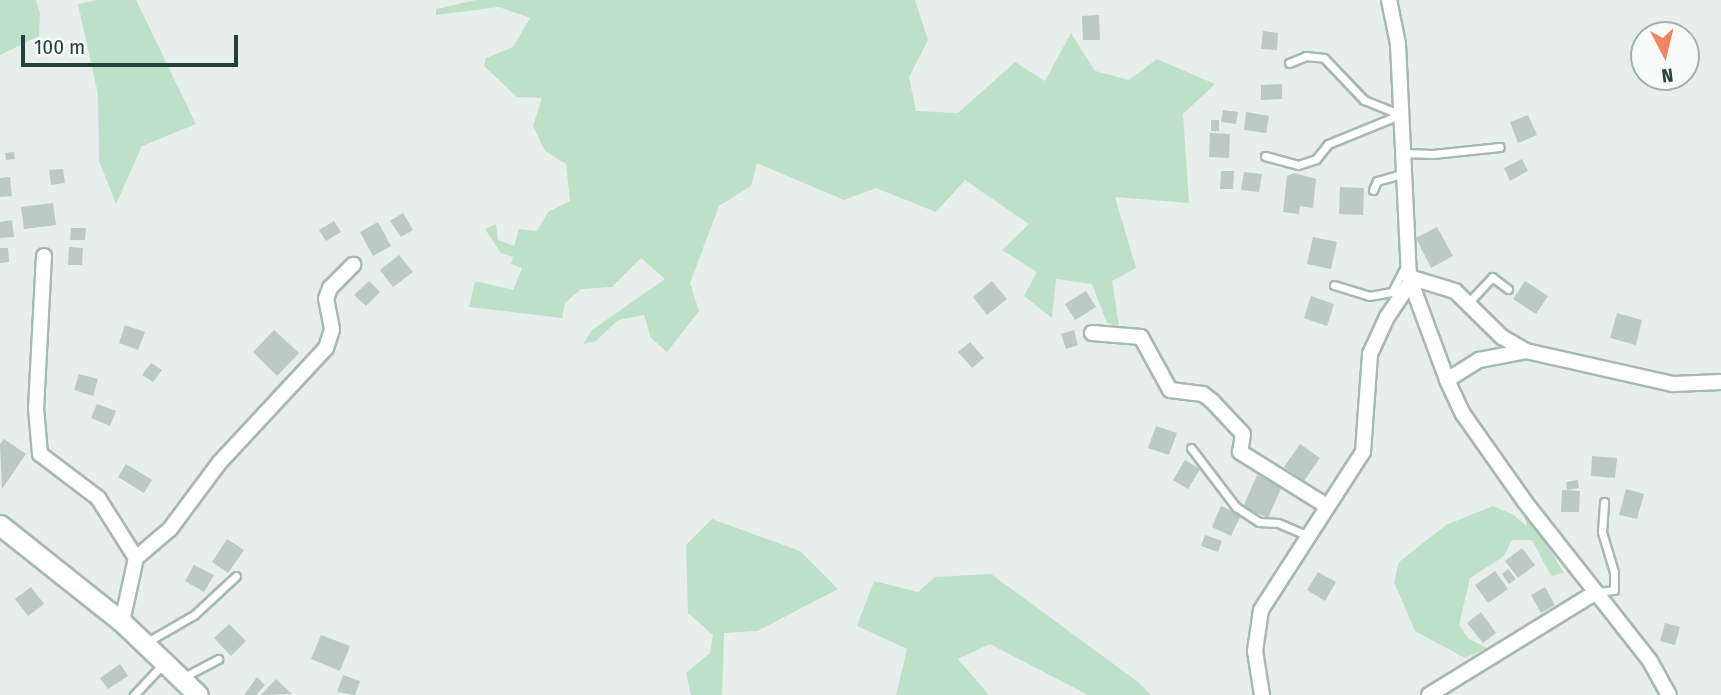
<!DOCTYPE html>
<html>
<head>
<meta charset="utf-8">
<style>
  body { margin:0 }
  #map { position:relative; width:1721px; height:695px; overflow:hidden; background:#e6efeb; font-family:"Fira Sans Condensed",sans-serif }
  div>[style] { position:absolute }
  .green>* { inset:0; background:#bfe0c8 }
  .building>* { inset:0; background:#bbcac4 }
  .roads { filter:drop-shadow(2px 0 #a8b8b2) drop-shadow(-2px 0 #a8b8b2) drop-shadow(0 2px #a8b8b2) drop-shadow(0 -2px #a8b8b2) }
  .lane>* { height:7px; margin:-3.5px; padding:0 3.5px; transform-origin:3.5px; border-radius:3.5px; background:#fff }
  .street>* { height:14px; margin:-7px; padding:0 7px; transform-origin:7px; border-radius:7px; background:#fff }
  .secondary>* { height:19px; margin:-9.5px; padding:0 9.5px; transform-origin:9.5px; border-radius:9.5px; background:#fff }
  span { translate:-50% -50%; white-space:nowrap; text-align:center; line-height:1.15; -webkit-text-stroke:5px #f7fbf9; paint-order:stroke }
  .north { position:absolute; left:1630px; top:21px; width:70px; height:70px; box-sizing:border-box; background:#f7fbf9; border:2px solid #a3b1ad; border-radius:50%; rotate:173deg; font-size:19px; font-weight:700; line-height:28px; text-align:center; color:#24423a }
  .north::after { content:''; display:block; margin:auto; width:24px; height:32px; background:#f4845f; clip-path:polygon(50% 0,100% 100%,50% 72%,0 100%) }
  .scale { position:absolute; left:21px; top:35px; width:217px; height:32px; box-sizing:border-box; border:4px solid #24423a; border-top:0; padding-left:9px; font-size:21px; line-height:24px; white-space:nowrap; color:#24423a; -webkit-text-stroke:5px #f7fbf9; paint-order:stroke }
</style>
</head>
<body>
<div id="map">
  <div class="green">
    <i style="clip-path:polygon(0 0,36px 0,40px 13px,39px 36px,0 55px)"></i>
    <i style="clip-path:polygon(97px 0,136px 0,196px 124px,142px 146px,116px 204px,99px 161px,98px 94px,78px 4px)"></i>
    <i style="clip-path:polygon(476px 0,915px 0,928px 40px,909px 77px,916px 111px,958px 113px,1015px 62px,1045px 81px,1071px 33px,1095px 71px,1129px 80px,1157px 59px,1215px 84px,1183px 114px,1189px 203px,1115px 197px,1136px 268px,1112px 281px,1119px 326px,1107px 323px,1092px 284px,1056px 279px,1052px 318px,1024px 296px,1037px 272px,1002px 250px,1029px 224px,965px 180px,936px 212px,876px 188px,844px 200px,757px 163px,751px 186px,719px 206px,690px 283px,699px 311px,667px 352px,651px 338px,644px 315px,618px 320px,596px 341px,583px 344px,592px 330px,665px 279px,641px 258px,612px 287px,581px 289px,565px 303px,562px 318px,469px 307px,475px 281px,513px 290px,522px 268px,511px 264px,513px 257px,501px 253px,485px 229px,496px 224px,498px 240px,514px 246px,519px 229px,537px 231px,548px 212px,570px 201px,566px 164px,545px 151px,533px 126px,542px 98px,517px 97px,484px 66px,486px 58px,513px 47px,530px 18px,499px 7px,436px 15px,436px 9px)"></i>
    <i style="clip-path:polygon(1493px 506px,1514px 515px,1527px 527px,1524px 512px,1533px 521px,1564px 573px,1551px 576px,1532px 540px,1512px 540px,1504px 556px,1470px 578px,1459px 625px,1469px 639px,1487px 648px,1465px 658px,1415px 631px,1394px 582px,1399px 562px,1446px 525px)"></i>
    <i style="clip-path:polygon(712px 519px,800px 551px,838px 589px,757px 631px,724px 633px,722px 695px,691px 695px,686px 673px,710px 653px,713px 635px,688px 613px,686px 545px)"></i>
    <i style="clip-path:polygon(991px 574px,1138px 682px,1151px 695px,1088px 695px,990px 644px,958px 659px,989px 695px,896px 695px,907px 649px,857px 626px,874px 581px,918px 592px,935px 577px)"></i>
  </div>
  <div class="building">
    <i style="clip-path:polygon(1099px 15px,1100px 40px,1083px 40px,1082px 16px)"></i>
    <i style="clip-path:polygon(1263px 31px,1278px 33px,1277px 50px,1261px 49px)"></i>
    <i style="clip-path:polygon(1282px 84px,1282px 99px,1261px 100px,1261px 85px)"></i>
    <i style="clip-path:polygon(1223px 110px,1238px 112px,1236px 124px,1221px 122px)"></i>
    <i style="clip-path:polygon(1246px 112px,1269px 116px,1266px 133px,1244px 130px)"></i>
    <i style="clip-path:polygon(1528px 115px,1537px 135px,1518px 143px,1510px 122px)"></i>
    <i style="clip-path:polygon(1211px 120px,1219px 120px,1219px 131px,1211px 131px)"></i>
    <i style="clip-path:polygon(1210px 133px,1230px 134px,1229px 158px,1209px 157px)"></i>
    <i style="clip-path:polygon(14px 152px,15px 159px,6px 160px,5px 153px)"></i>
    <i style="clip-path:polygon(1522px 159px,1528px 171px,1510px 181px,1504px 168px)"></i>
    <i style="clip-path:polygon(63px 169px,65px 183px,51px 185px,49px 170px)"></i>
    <i style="clip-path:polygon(1221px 171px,1234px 171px,1233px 189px,1220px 189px)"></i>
    <i style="clip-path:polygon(1244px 172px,1262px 174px,1259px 192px,1241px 190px)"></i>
    <i style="clip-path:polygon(1294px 173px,1316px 179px,1313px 208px,1300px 206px,1299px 214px,1283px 212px,1287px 176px)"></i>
    <i style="clip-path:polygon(10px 177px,12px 196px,0 197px,0 178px)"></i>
    <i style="clip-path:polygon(1340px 187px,1364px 188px,1363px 215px,1339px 214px)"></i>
    <i style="clip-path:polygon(53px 203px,56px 225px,24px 229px,21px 207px)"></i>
    <i style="clip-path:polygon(403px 213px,413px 230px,401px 237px,390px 221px)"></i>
    <i style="clip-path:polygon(12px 220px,14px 237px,0 238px,0 222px)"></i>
    <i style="clip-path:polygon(334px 221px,341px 232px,326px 241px,319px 230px)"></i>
    <i style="clip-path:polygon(378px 222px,391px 246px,373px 256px,360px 232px)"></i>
    <i style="clip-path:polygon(1437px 227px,1453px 256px,1431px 268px,1416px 238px)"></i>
    <i style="clip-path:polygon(71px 228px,86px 228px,85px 240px,70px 240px)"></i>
    <i style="clip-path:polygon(1313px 237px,1337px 242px,1331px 269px,1307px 264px)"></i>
    <i style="clip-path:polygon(69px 247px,83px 248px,82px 265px,68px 265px)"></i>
    <i style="clip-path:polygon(0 248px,8px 248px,9px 262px,0 263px)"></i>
    <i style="clip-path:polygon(399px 255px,413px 272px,393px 287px,380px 270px)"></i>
    <i style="clip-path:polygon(369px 281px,380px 292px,366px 306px,354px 295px)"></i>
    <i style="clip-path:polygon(992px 281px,1007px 299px,987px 315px,973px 297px)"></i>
    <i style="clip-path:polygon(1525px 281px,1548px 296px,1536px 314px,1513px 299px)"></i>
    <i style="clip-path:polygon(1086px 291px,1096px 307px,1075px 320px,1065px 304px)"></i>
    <i style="clip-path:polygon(1311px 296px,1334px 304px,1327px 326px,1304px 318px)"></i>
    <i style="clip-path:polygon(1617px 313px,1642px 320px,1636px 345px,1610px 338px)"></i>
    <i style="clip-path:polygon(125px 325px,145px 332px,138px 350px,119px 343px)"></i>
    <i style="clip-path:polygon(274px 330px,299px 353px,277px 376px,253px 352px)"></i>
    <i style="clip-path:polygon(1074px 330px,1078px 345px,1066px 349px,1061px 334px)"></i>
    <i style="clip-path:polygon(970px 342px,984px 358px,972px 368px,958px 352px)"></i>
    <i style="clip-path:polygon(151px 363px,162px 370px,153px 382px,142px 375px)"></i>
    <i style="clip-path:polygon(79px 374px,98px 379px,93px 396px,74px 390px)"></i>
    <i style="clip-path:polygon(97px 404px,116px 411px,110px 426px,91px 418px)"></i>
    <i style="clip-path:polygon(1156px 426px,1177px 433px,1169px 455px,1148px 448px)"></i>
    <i style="clip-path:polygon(4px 439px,26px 454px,2px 489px,0 444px)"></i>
    <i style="clip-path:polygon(1300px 444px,1320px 458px,1304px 481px,1284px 467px)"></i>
    <i style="clip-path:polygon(1592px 456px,1617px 458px,1615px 478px,1591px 476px)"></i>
    <i style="clip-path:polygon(1185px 460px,1200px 469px,1188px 489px,1173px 480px)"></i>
    <i style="clip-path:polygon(126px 464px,152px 480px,144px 493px,118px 477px)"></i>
    <i style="clip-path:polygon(1257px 475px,1282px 486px,1268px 518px,1243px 507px)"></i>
    <i style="clip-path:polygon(1578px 480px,1579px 488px,1567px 490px,1566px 482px)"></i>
    <i style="clip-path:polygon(1626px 489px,1644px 494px,1637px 519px,1619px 515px)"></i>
    <i style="clip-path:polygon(1562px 490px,1580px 491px,1579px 512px,1561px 512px)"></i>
    <i style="clip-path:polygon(1221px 506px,1241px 515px,1231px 536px,1212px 527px)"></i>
    <i style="clip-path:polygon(1205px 535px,1222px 541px,1218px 552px,1201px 546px)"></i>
    <i style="clip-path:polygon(227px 539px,244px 550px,228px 573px,212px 562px)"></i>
    <i style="clip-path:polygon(1522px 548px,1535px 565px,1518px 578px,1505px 561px)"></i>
    <i style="clip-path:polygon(194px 565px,214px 575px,204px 592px,185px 581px)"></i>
    <i style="clip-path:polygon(1508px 569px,1516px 579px,1509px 584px,1502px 574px)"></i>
    <i style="clip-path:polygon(1495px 571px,1508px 589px,1488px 603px,1475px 585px)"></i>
    <i style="clip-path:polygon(1318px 572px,1336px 582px,1325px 601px,1307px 590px)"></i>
    <i style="clip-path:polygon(31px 587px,44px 604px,28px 616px,15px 599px)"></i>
    <i style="clip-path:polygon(1545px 587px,1555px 605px,1541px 613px,1531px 595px)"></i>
    <i style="clip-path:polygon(1481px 612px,1496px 633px,1483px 643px,1467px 623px)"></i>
    <i style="clip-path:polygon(1665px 623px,1680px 627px,1675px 645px,1660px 641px)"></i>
    <i style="clip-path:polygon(229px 624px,246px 641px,231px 656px,214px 638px)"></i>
    <i style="clip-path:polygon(321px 635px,350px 646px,340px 671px,311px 659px)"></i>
    <i style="clip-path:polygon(120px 664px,128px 676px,108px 689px,100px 678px)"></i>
    <i style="clip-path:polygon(343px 675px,360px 681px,355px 695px,337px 692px)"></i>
    <i style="clip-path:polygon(257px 677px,265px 685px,256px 695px,244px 695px)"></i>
    <i style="clip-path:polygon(276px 679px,292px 694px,261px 695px)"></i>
  </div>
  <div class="roads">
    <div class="lane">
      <i style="left:1289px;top:63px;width:18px;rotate:-22deg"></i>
      <i style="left:1306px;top:56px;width:18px;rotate:6deg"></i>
      <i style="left:1324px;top:58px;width:58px;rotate:46.4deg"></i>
      <i style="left:1364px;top:100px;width:37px;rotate:22deg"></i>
      <i style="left:1402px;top:153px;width:31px;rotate:2deg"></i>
      <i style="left:1433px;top:154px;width:67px;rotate:-6deg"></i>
      <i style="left:1265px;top:156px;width:34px;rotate:15deg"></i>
      <i style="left:1298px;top:165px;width:19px;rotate:-18deg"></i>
      <i style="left:1316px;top:159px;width:19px;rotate:-51deg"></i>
      <i style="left:1328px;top:144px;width:77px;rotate:-22.2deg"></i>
      <i style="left:1373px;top:190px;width:10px;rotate:-66deg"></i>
      <i style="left:1377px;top:181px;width:26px;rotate:-16deg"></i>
      <i style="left:1334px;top:285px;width:37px;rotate:17deg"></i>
      <i style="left:1369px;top:296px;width:23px;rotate:-10deg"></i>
      <i style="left:1392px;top:292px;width:28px;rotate:-63deg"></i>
      <i style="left:1469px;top:302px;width:34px;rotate:-47deg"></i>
      <i style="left:1492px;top:277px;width:20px;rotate:37deg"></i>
      <i style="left:1191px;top:448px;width:74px;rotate:52.7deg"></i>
      <i style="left:1236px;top:507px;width:27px;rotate:33deg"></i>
      <i style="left:1259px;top:522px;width:19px;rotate:3deg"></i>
      <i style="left:1278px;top:523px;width:30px;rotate:23deg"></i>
      <i style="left:1596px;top:592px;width:18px;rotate:-6deg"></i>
      <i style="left:1614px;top:590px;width:18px;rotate:-90deg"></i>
      <i style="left:1614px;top:572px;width:42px;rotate:-106.7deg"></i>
      <i style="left:1602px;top:532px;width:30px;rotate:-86deg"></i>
      <i style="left:147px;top:642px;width:54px;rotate:-29.9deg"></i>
      <i style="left:194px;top:615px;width:57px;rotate:-42.9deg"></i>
      <i style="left:182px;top:678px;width:41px;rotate:-27.8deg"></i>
      <i style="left:134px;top:695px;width:44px;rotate:-46.8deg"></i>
    </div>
    <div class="street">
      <i style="left:1389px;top:0;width:45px;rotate:78.4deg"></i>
      <i style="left:1398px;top:44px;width:233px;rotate:87.3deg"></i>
      <i style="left:1409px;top:277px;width:110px;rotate:69.7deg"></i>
      <i style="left:1447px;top:380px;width:38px;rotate:65deg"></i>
      <i style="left:1463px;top:414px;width:108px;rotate:54.8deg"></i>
      <i style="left:1525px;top:502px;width:202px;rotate:51.8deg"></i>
      <i style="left:1650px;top:661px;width:39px;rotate:61deg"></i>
      <i style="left:44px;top:256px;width:152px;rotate:93deg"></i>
      <i style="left:36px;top:408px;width:46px;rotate:85deg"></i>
      <i style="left:40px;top:454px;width:73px;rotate:37.2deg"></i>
      <i style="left:98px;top:498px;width:71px;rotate:57.7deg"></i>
      <i style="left:1409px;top:277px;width:48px;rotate:16.9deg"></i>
      <i style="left:1455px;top:291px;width:66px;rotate:44.4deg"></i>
      <i style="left:1502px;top:337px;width:28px;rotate:30deg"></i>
      <i style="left:1092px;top:333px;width:49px;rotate:4.7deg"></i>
      <i style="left:1141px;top:337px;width:60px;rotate:61.3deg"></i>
      <i style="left:1170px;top:390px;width:33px;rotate:7deg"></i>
      <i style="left:1203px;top:394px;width:11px;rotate:38deg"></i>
      <i style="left:1212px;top:401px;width:45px;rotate:46.8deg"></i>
      <i style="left:1243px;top:434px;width:18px;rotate:99deg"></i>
      <i style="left:1240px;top:452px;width:100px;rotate:31.9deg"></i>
      <i style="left:1447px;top:380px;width:38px;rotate:-32deg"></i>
      <i style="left:1479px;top:360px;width:48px;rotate:-10.8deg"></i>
      <i style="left:1526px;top:351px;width:151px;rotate:12.7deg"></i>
      <i style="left:1673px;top:384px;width:48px;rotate:-2.4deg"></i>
      <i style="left:122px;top:622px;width:66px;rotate:-77.7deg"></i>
      <i style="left:136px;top:558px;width:45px;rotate:-40.5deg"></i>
      <i style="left:170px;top:529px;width:84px;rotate:-53.3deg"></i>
      <i style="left:220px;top:462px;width:156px;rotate:-47.1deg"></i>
      <i style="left:326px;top:348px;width:20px;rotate:-72deg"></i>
      <i style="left:332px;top:329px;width:31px;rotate:-101deg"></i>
      <i style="left:326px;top:299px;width:12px;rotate:-70deg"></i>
      <i style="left:330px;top:288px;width:33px;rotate:-45deg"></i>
      <i style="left:1262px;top:695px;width:45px;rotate:-99deg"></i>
      <i style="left:1255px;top:651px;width:41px;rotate:-81.7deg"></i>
      <i style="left:1261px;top:610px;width:188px;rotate:-57.2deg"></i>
      <i style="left:1363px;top:452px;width:98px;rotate:-85.9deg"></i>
      <i style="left:1370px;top:354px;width:41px;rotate:-65.3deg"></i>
      <i style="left:1387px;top:317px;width:41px;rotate:-55.9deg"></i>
      <i style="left:1429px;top:695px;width:195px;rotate:-31.6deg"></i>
    </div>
    <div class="secondary">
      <i style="left:0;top:525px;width:156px;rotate:38.5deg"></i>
      <i style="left:122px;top:622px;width:105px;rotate:43.8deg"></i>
    </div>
  </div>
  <div class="north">N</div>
  <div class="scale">100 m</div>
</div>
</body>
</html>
